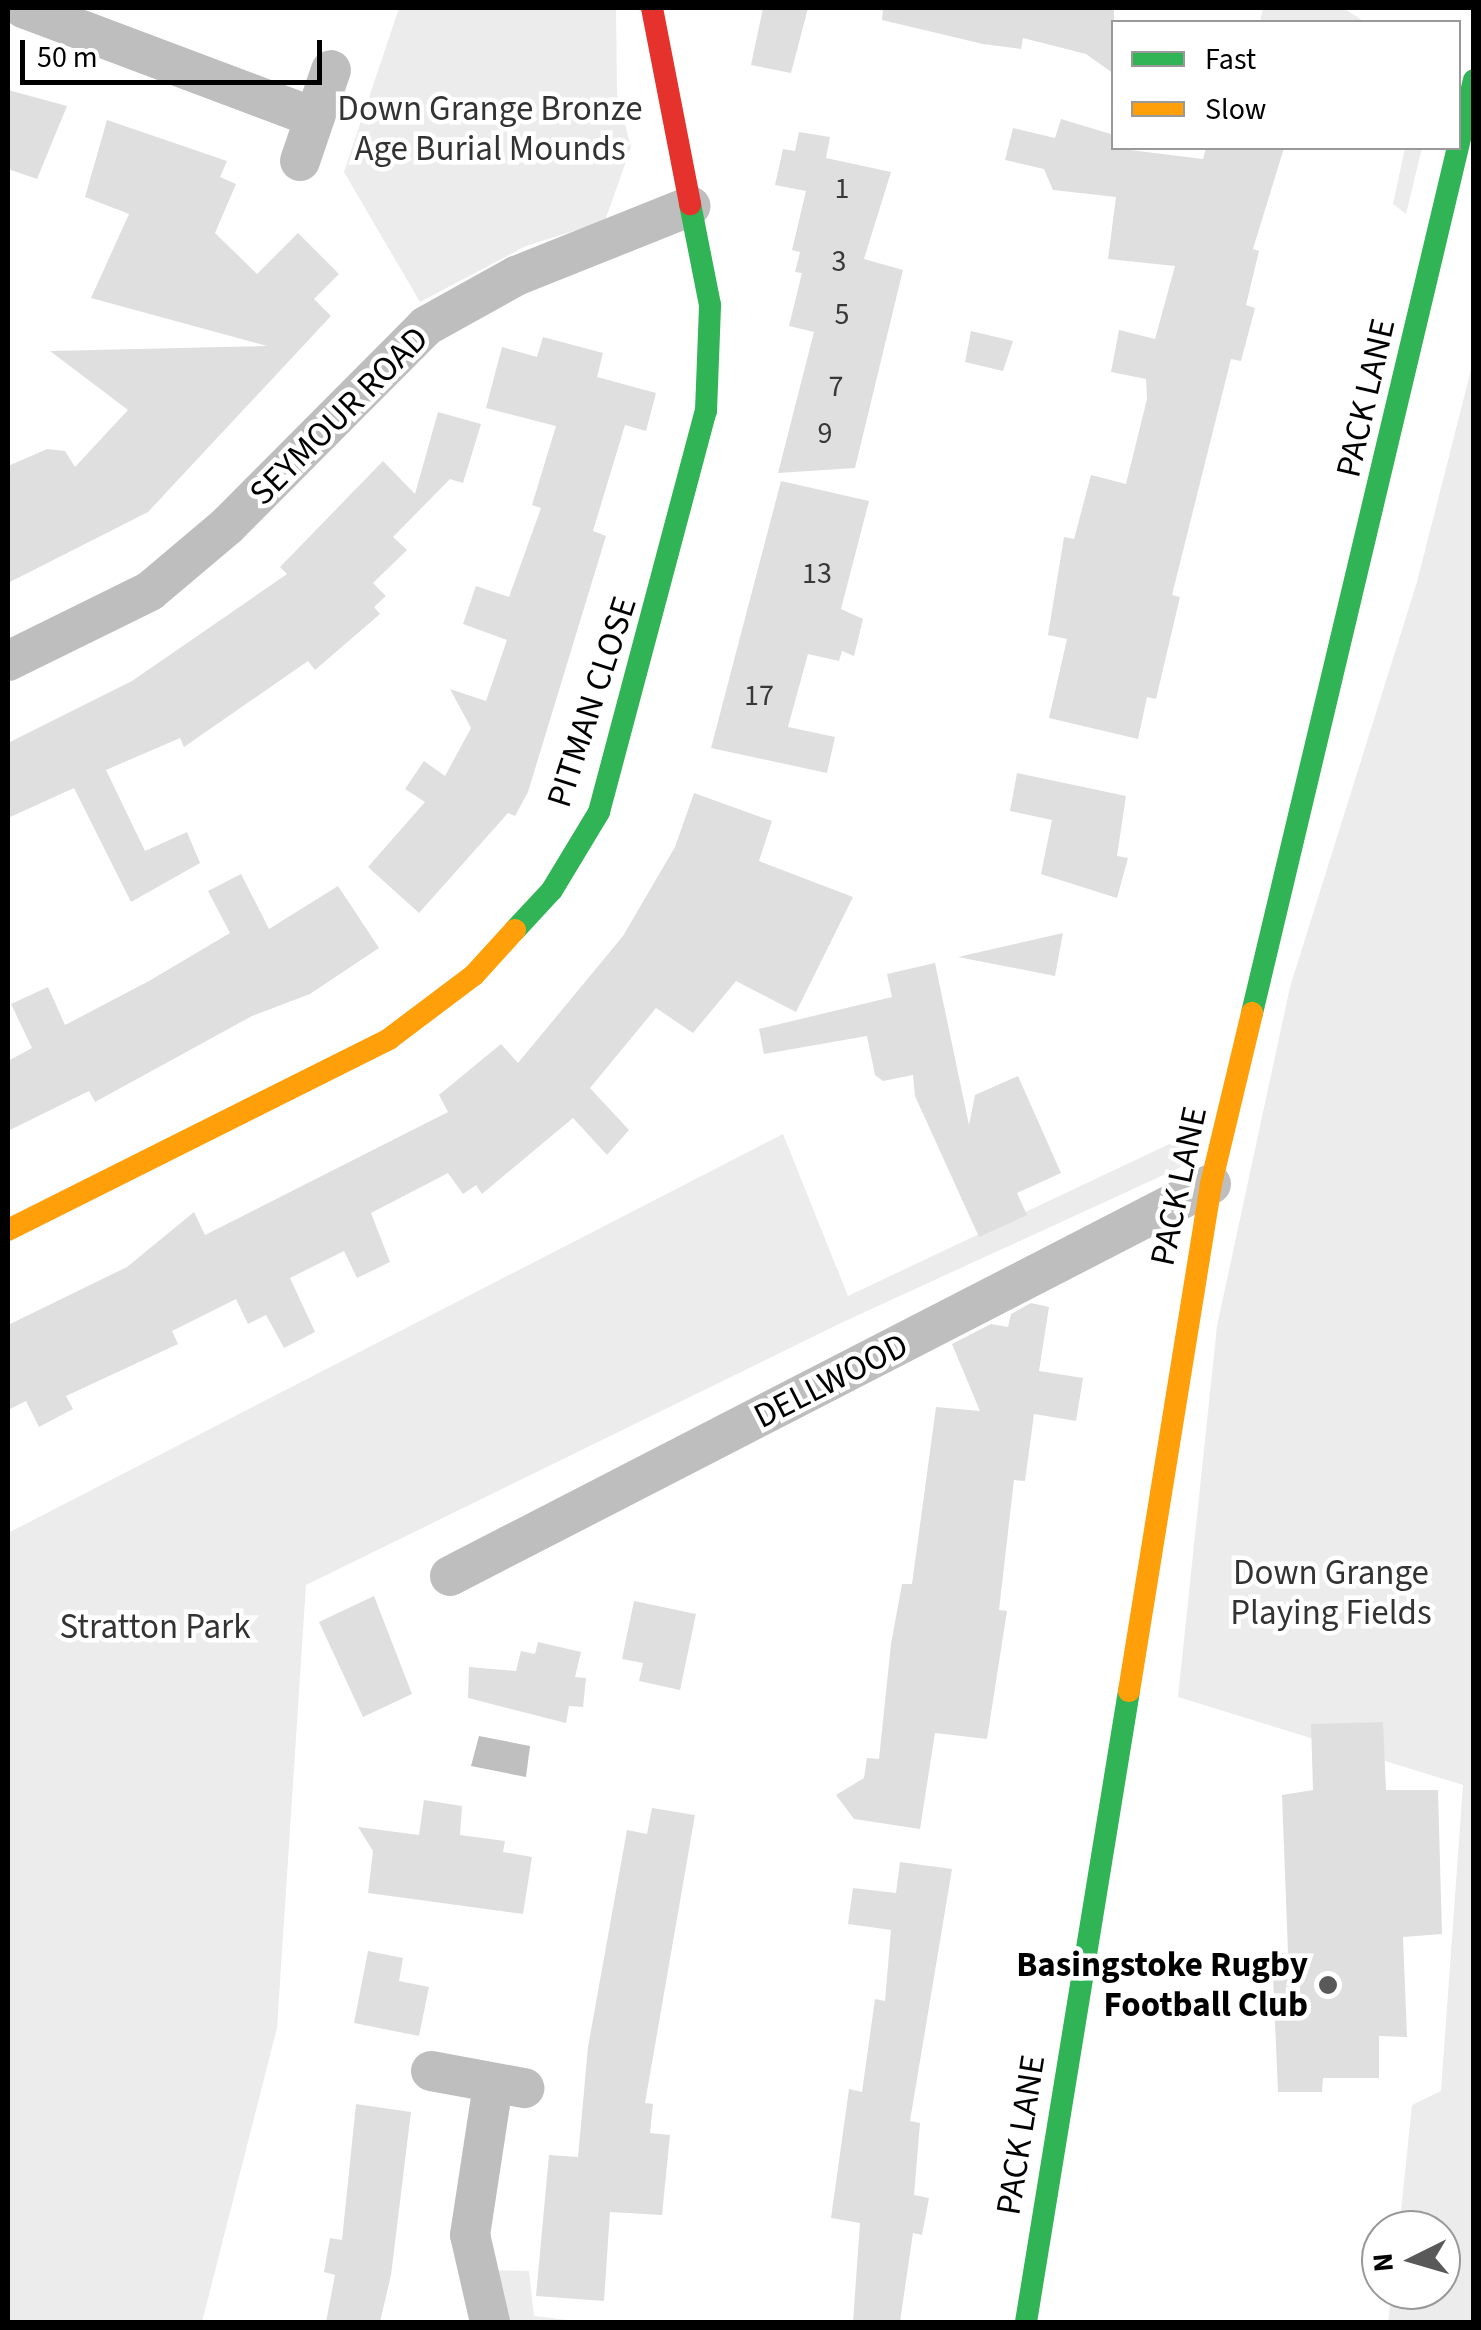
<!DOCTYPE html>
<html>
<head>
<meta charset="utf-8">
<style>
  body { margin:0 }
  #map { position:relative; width:1481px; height:2330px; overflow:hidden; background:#fff; font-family:"Source Sans 3",sans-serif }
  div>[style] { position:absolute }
  .green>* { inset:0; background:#ececec }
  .water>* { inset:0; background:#bfbfbf }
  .building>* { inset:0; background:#dfdfdf }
  .street>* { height:40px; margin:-20px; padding:0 20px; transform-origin:20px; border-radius:20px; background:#bebebe }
  .fast>* { height:22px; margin:-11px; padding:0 11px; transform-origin:11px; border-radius:11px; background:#30b455 }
  .slow>* { height:22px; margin:-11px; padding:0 11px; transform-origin:11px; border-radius:11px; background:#ff9f0a }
  .jam>* { height:22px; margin:-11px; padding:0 11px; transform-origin:11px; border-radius:11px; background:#e5322d }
  .dots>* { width:28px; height:28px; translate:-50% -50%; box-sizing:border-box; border:5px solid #fff; border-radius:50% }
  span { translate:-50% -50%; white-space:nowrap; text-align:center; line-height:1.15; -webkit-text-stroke:9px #fff; paint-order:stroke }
  .number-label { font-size:30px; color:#383838 }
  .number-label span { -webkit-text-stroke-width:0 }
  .park-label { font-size:35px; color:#333 }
  .street-label { font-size:35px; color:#000 }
  .poi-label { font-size:35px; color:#000; font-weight:700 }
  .right { translate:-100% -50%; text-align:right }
  .frame { position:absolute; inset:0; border:10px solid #000; pointer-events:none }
  .legend { position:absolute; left:1111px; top:20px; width:350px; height:130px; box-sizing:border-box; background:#fff; border:2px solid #999; margin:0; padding:12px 18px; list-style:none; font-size:30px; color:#000 }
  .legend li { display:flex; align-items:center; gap:20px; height:50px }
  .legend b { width:50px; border:2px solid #999 }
  .north { position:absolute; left:1361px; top:2210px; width:100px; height:100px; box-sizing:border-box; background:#fff; border:2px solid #999; border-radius:50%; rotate:265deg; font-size:28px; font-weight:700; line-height:40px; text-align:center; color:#000 }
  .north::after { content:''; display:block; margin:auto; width:35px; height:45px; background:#595959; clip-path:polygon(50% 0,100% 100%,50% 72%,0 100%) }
  .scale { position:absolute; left:20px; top:40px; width:302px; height:45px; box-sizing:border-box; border:5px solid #000; border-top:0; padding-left:12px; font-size:30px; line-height:35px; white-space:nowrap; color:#000; -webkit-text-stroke:8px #fff; paint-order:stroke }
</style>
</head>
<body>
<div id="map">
  <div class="green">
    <i style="clip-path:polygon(399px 8px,616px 8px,617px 94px,631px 147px,605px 221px,526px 246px,420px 302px,344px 172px)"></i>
    <i style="clip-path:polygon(1263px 8px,1343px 8px,1365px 22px,1260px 22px)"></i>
    <i style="clip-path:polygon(1405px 148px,1422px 148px,1406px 214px,1393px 204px)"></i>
    <i style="clip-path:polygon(1473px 362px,1473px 2322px,1388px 2322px,1392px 2290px,1441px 2290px,1441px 2230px,1399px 2230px,1412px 2105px,1441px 2091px,1463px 1785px,1178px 1697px,1217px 1326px,1290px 987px,1417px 582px)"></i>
    <i style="clip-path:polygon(783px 1134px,848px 1296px,1182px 1138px,1181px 1167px,843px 1322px,306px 1585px,277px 2028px,202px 2322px,8px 2322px,8px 1533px)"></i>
    <i style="clip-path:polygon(485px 2270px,529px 2271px,534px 2316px,586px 2322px,501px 2322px)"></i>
  </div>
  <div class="water">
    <i style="clip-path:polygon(479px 1736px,530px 1746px,526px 1777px,471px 1766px)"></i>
  </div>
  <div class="building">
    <i style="clip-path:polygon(763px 8px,808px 8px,791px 73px,751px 65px)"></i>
    <i style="clip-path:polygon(883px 8px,1114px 8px,1114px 74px,1086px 54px,1023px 38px,1021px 49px,983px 44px,882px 20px)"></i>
    <i style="clip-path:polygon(8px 90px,67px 106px,37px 179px,8px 169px)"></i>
    <i style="clip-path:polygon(1061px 119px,1114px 135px,1114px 148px,1203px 159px,1206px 148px,1284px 148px,1253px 249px,1259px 251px,1246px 305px,1255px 308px,1241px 361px,1231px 359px,1172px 595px,1180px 597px,1156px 699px,1147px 697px,1138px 739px,1049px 718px,1067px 639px,1048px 635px,1064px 537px,1074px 539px,1091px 475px,1126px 484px,1147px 399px,1146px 379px,1111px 372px,1119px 330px,1155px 339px,1175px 266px,1108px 259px,1116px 197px,1053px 190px,1044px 169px,1005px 160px,1013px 128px,1055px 138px)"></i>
    <i style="clip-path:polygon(107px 120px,227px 161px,220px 177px,236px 184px,215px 233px,257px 274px,298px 233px,339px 274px,314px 299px,331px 316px,148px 512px,8px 583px,8px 466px,47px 449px,65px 451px,75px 467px,128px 410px,50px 351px,267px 346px,91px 298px,129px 214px,85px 197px)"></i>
    <i style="clip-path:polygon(799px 132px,830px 137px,826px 158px,891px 172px,864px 259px,903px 270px,855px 468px,778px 473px,814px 332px,789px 326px,802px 273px,795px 272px,800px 252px,792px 250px,806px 191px,775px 185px,783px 149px,795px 151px)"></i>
    <i style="clip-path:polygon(971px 331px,1013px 341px,1003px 371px,965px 362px)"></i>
    <i style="clip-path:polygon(543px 337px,603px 353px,597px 377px,656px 393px,646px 431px,625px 425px,593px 531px,606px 536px,528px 792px,515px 816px,508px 813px,419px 913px,368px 867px,425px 802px,405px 789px,424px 761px,445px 776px,471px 728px,450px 689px,486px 701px,507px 640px,463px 624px,476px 586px,509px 597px,541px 508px,532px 505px,556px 426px,486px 408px,502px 347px,537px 357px)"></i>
    <i style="clip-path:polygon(438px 412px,481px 424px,463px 483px,450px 479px,393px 537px,407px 550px,373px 583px,386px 596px,374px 607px,380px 614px,315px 670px,308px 661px,184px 747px,180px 738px,106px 770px,145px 851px,187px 832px,200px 863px,131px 902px,74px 788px,8px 818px,8px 743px,132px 681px,287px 574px,280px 567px,383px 461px,415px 494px)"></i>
    <i style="clip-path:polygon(781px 481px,869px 501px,841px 609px,863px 619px,854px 656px,842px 651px,839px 661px,808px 654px,788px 727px,835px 737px,827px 773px,711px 748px)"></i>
    <i style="clip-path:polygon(1017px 773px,1126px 796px,1117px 856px,1128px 858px,1117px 898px,1041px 874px,1052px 820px,1010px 811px)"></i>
    <i style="clip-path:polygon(694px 793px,772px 821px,759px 861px,853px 897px,796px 1012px,736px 981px,693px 1033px,656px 1008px,590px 1088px,629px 1130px,607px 1155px,573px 1118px,482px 1194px,476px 1185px,463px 1194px,448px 1173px,371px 1213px,390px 1262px,357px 1278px,344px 1251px,290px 1278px,315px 1332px,284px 1348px,266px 1315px,248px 1324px,236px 1299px,172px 1331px,178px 1344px,66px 1396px,73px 1409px,39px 1427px,26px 1401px,8px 1410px,8px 1325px,127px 1267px,194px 1212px,205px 1235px,448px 1112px,439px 1095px,501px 1044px,518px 1063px,623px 936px,675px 847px)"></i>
    <i style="clip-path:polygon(241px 874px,269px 929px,338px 886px,379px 948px,310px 994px,252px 1016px,95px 1102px,89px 1091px,8px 1131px,8px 1061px,32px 1048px,11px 1004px,48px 987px,65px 1025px,149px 981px,230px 933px,208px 891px)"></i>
    <i style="clip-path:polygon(1063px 933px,1055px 976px,958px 957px)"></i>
    <i style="clip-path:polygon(935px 963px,969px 1125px,975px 1095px,1018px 1076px,1061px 1173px,1017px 1193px,1027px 1215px,979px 1237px,915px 1096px,913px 1075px,883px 1081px,875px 1075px,867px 1036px,764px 1054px,759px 1029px,892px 997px,887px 974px)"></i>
    <i style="clip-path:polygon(1031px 1303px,1049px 1307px,1039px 1371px,1083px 1378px,1076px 1421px,1034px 1414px,1025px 1481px,1014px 1480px,999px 1610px,1007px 1611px,987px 1739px,935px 1733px,920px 1829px,854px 1819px,836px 1795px,864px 1778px,867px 1758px,879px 1759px,891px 1644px,902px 1584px,912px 1584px,936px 1407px,980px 1411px,952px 1344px,991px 1324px,1008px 1327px,1011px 1314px)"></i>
    <i style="clip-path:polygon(374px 1596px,412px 1694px,363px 1717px,319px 1622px)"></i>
    <i style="clip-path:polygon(634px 1601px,696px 1614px,680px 1690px,639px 1681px,643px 1663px,622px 1659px)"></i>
    <i style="clip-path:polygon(538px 1642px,581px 1652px,575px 1677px,586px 1678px,583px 1707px,569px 1706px,566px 1723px,468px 1698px,469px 1667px,516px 1671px,521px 1651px,535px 1654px)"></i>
    <i style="clip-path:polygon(1383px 1722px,1386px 1790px,1438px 1790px,1442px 1934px,1403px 1937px,1407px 2037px,1379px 2036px,1379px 2078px,1323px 2078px,1322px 2092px,1278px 2092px,1272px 1953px,1288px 1953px,1282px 1795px,1313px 1790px,1311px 1724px)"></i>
    <i style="clip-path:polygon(424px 1800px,462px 1806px,460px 1835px,505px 1841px,503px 1852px,532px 1857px,523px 1914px,368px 1893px,373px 1851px,358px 1827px,419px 1835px)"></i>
    <i style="clip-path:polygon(652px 1808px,695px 1815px,645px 2103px,653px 2104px,650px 2133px,670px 2135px,662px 2215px,610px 2212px,604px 2301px,536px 2296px,549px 2155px,578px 2157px,588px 2047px,627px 1830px,647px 1834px)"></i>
    <i style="clip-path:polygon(900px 1862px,952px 1869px,910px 2121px,920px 2123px,914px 2195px,929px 2198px,922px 2235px,913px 2233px,900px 2322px,853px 2322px,860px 2223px,831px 2218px,849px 2089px,862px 2092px,875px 1999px,885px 2001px,891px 1930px,848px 1924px,853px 1888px,896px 1893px)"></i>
    <i style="clip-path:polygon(368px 1951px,403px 1958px,399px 1981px,429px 1987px,419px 2036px,354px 2023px)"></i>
    <i style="clip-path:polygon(356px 2104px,411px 2112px,391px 2275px,380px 2322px,326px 2322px,335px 2275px,324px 2272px,330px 2238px,342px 2240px)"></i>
  </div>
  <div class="street">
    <i style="left:23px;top:8px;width:310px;rotate:20.6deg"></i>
    <i style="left:300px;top:161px;width:96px;rotate:-71.2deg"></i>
    <i style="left:8px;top:661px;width:158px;rotate:-26.2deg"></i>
    <i style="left:150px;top:591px;width:102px;rotate:-40.2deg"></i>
    <i style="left:228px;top:525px;width:281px;rotate:-45.1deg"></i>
    <i style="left:426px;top:326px;width:103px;rotate:-29.1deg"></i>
    <i style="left:516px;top:276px;width:188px;rotate:-21.8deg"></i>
    <i style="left:450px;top:1576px;width:856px;rotate:-27.25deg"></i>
    <i style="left:431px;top:2071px;width:95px;rotate:10.4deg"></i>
    <i style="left:490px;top:2322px;width:89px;rotate:-102.9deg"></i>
    <i style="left:470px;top:2235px;width:153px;rotate:-81.3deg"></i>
  </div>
  <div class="fast">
    <i style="left:515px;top:930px;width:54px;rotate:-47.2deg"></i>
    <i style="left:552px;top:890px;width:91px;rotate:-58.9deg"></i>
    <i style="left:599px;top:812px;width:415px;rotate:-75.1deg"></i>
    <i style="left:706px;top:411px;width:106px;rotate:-87.8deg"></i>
    <i style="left:710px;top:305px;width:103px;rotate:-101.2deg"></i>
    <i style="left:1252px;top:1013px;width:959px;rotate:-76.62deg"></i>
    <i style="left:1026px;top:2322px;width:639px;rotate:-80.73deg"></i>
  </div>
  <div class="slow">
    <i style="left:8px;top:1230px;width:426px;rotate:-26.6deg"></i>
    <i style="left:389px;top:1039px;width:106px;rotate:-37deg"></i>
    <i style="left:474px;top:975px;width:61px;rotate:-47.7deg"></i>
    <i style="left:1129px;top:1691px;width:514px;rotate:-80.81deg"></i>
    <i style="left:1211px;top:1184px;width:176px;rotate:-76.5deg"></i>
  </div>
  <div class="jam">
    <i style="left:652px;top:8px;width:200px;rotate:79deg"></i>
  </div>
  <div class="dots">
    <i style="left:1328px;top:1985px;background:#595959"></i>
  </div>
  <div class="number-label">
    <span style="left:842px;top:189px">1</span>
    <span style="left:839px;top:262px">3</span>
    <span style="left:842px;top:315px">5</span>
    <span style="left:836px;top:387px">7</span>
    <span style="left:825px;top:434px">9</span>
    <span style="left:817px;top:574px">13</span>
    <span style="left:759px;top:696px">17</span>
  </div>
  <div class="park-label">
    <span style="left:490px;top:129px">Down Grange Bronze<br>Age Burial Mounds</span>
    <span style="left:1331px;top:1593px">Down Grange<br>Playing Fields</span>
    <span style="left:155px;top:1627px">Stratton Park</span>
  </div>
  <div class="street-label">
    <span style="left:1366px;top:398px;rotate:-77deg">PACK LANE</span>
    <span style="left:339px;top:416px;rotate:-45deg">SEYMOUR ROAD</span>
    <span style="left:592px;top:702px;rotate:-72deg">PITMAN CLOSE</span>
    <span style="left:1179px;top:1186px;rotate:-78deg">PACK LANE</span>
    <span style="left:831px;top:1381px;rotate:-27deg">DELLWOOD</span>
    <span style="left:1021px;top:2135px;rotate:-81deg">PACK LANE</span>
  </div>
  <div class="poi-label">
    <span class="right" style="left:1308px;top:1985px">Basingstoke Rugby<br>Football Club</span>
  </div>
  <div class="frame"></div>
  <ul class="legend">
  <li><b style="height:12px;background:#30b455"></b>Fast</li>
  <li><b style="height:12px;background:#ff9f0a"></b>Slow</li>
  </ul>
  <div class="north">N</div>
  <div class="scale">50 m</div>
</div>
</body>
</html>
